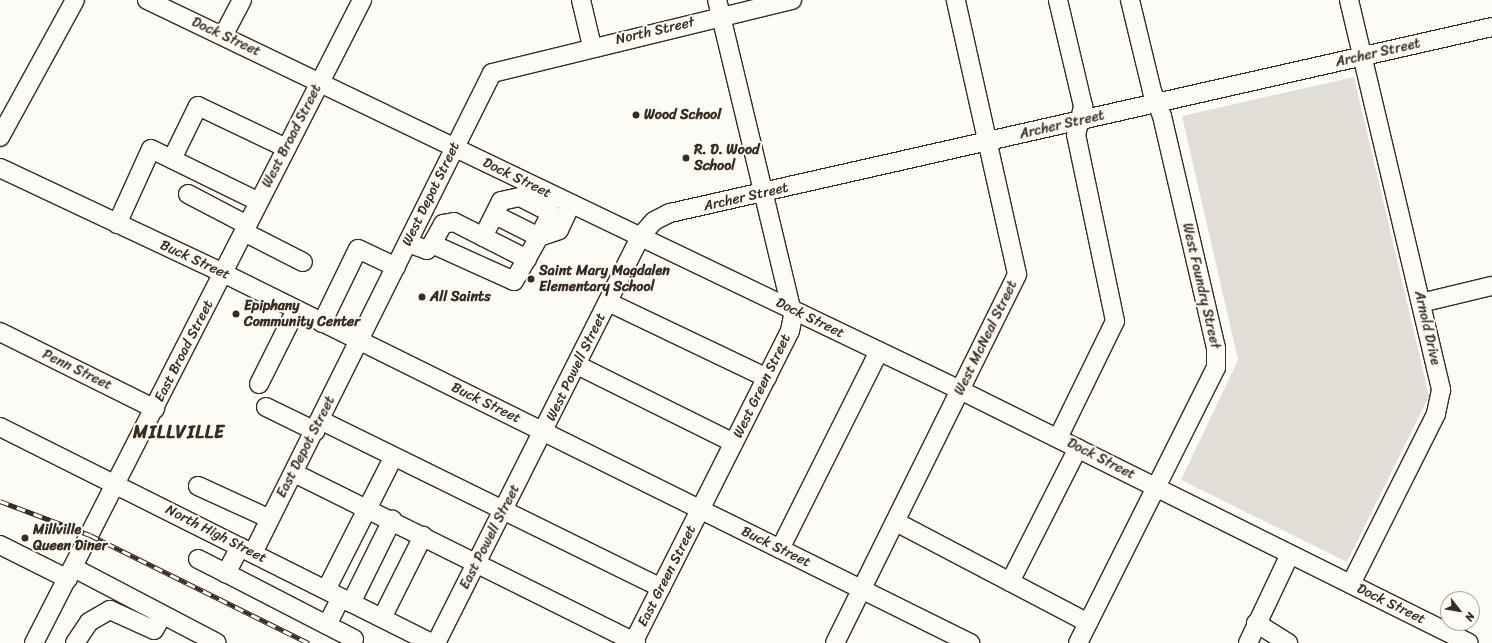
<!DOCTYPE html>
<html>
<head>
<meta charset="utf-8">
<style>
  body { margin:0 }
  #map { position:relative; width:1492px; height:643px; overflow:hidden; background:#fdfcf7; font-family:Sriracha,sans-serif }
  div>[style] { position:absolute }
  .green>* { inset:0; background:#e1ded7 }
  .roads { filter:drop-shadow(1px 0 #3b2a1e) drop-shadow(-1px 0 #3b2a1e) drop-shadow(0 1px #3b2a1e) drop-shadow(0 -1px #3b2a1e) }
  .minor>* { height:18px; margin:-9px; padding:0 9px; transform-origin:9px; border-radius:9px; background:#fdfcf7 }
  .rail>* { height:4.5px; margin-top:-2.25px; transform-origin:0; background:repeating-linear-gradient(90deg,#fdfcf7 0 9px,#3b2a1e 0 18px); box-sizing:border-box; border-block:1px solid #3b2a1e }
  .dots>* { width:11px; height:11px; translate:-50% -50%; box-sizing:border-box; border:2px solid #fdfcf7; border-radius:50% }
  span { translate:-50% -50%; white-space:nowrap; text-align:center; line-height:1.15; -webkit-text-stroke:4px #fdfcf7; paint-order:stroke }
  .street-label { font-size:14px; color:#3b2a1e }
  .poi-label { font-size:14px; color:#3b2a1e; font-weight:700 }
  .left { translate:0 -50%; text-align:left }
  .district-label { font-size:18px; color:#3b2a1e; font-weight:700; letter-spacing:1px }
  .north { position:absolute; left:1440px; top:591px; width:40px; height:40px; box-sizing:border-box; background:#fdfcf7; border:1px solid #afa8a0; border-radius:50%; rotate:121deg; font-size:11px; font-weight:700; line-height:16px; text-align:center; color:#3b2a1e }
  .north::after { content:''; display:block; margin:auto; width:14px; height:18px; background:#3b2a1e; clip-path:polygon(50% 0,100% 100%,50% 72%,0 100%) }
</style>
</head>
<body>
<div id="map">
  <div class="green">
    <i style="clip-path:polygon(1354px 77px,1429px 396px,1347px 562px,1181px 480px,1238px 360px,1182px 116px)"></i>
  </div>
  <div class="roads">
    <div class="minor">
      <i style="left:147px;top:0;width:902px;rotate:25.63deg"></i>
      <i style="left:960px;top:390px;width:568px;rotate:26.43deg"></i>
      <i style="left:581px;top:0;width:47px;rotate:76.6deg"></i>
      <i style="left:1349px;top:0;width:401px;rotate:76.7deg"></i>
      <i style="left:1441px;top:390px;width:25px;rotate:102deg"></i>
      <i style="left:1436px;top:414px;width:190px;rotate:116.6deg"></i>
      <i style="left:223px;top:36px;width:41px;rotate:-62.2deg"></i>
      <i style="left:0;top:137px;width:156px;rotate:-61.3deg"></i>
      <i style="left:172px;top:159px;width:59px;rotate:-63.9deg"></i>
      <i style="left:198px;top:106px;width:98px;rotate:25.5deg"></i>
      <i style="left:0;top:168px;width:246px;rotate:25.2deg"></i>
      <i style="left:223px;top:273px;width:834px;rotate:26.35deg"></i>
      <i style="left:188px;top:194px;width:67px;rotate:27.7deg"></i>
      <i style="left:117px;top:224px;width:82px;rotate:-65.6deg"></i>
      <i style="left:151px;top:149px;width:120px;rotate:26.1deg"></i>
      <i style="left:244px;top:232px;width:66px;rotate:27deg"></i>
      <i style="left:483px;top:237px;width:40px;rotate:-63.4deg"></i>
      <i style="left:501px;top:201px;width:19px;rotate:-12deg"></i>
      <i style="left:520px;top:197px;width:35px;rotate:27deg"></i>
      <i style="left:551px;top:213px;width:27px;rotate:117deg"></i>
      <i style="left:539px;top:237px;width:49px;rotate:-153.4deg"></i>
      <i style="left:408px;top:243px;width:20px;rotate:20deg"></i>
      <i style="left:427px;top:250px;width:8px;rotate:-50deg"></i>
      <i style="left:432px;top:244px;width:90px;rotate:24.3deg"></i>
      <i style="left:514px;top:281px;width:51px;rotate:-60.4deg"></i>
      <i style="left:539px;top:237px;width:21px;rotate:-19deg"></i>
      <i style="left:559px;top:230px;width:29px;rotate:-65deg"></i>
      <i style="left:432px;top:244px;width:23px;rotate:-61deg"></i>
      <i style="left:443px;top:224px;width:11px;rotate:-10deg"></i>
      <i style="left:454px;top:222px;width:82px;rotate:26.9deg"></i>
      <i style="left:608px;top:302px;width:176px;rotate:25.5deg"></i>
      <i style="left:1421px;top:303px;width:73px;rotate:-13.5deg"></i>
      <i style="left:322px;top:323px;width:82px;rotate:-64.1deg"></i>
      <i style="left:358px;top:249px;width:42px;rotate:25.3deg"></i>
      <i style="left:0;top:332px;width:173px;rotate:26.4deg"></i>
      <i style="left:577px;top:365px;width:175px;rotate:26.4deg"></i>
      <i style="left:259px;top:384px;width:83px;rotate:-63.4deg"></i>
      <i style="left:266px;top:407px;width:55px;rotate:26.1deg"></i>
      <i style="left:320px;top:420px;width:380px;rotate:26.2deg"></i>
      <i style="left:0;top:427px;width:482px;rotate:26.6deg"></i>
      <i style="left:1058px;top:438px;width:130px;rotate:-64deg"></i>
      <i style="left:1115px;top:321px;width:190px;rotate:-101.8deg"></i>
      <i style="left:1076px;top:135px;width:30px;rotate:-76deg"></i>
      <i style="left:1083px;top:106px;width:109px;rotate:-103.3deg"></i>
      <i style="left:294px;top:473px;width:382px;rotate:26.4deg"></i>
      <i style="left:198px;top:486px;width:79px;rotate:24.6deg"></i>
      <i style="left:896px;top:522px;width:217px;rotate:27.7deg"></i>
      <i style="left:0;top:545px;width:76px;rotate:26.6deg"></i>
      <i style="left:240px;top:547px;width:30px;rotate:118deg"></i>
      <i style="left:226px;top:573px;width:144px;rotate:27.3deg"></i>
      <i style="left:780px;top:549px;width:221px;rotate:-63.4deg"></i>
      <i style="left:253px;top:553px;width:536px;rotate:-63.53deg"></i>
      <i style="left:492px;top:73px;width:309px;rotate:-13.7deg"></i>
      <i style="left:198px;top:559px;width:31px;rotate:27deg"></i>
      <i style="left:74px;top:568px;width:161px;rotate:27.7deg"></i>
      <i style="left:1010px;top:582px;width:150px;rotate:-63.1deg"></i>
      <i style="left:326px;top:590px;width:139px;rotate:-63.1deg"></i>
      <i style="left:351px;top:603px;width:93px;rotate:-63.7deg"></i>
      <i style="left:382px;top:618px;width:92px;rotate:-63.4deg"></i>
      <i style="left:1256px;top:623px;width:38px;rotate:32deg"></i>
      <i style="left:327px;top:625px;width:30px;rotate:-63deg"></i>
      <i style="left:34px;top:643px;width:722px;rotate:-62.97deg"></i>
      <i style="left:75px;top:643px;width:25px;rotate:-56deg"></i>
      <i style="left:89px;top:622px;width:24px;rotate:-30deg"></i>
      <i style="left:110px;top:610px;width:48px;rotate:24.4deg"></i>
      <i style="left:154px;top:630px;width:16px;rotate:-60deg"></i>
      <i style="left:436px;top:643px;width:454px;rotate:-63.3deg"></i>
      <i style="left:640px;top:237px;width:21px;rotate:-49deg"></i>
      <i style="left:654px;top:221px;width:18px;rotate:-27deg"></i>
      <i style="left:670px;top:213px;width:843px;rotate:-12.75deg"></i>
      <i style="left:633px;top:643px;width:349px;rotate:-63.3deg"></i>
      <i style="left:790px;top:331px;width:15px;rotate:-79deg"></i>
      <i style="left:793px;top:316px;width:325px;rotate:-103.5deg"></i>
      <i style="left:835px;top:643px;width:411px;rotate:-63.7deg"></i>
      <i style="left:1017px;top:274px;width:281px;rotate:-102.6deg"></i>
      <i style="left:1078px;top:643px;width:308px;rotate:-63.4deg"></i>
      <i style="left:1216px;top:368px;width:20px;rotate:-90deg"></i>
      <i style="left:1216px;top:348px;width:238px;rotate:-103.1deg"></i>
      <i style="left:1162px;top:116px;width:27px;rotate:-112deg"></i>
      <i style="left:1152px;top:91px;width:94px;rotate:-103.6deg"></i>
      <i style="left:1248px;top:643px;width:98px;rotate:-64.7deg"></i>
    </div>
  </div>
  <div class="rail">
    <i style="left:0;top:501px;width:96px;rotate:20.7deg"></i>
    <i style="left:90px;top:535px;width:244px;rotate:26.3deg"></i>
  </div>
  <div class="dots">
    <i style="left:636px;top:115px;background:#3b2a1e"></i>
    <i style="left:686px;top:158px;background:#3b2a1e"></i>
    <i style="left:531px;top:279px;background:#3b2a1e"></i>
    <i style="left:422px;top:297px;background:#3b2a1e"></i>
    <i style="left:236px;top:314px;background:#3b2a1e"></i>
    <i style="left:25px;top:538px;background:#3b2a1e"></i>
  </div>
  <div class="street-label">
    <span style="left:655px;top:31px;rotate:-13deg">North Street</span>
    <span style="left:226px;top:37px;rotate:25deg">Dock Street</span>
    <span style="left:1378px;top:53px;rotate:-13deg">Archer Street</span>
    <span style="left:1062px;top:125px;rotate:-13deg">Archer Street</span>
    <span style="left:292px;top:136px;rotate:-63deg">West Broad Street</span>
    <span style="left:517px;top:178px;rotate:26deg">Dock Street</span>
    <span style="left:431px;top:194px;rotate:-64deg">West Depot Street</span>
    <span style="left:746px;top:197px;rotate:-13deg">Archer Street</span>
    <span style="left:195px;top:260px;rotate:25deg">Buck Street</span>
    <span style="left:1201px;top:286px;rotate:77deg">West Foundry Street</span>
    <span style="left:810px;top:318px;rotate:26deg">Dock Street</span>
    <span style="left:1427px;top:328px;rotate:77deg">Arnold Drive</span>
    <span style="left:986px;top:338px;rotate:-64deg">West McNeal Street</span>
    <span style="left:184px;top:351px;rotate:-63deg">East Broad Street</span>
    <span style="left:576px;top:367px;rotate:-64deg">West Powell Street</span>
    <span style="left:77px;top:370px;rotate:26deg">Penn Street</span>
    <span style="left:762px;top:386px;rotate:-64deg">West Green Street</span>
    <span style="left:486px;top:403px;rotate:26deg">Buck Street</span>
    <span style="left:306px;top:447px;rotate:-63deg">East Depot Street</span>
    <span style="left:1101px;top:459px;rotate:27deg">Dock Street</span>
    <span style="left:216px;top:534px;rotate:27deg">North High Street</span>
    <span style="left:490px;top:537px;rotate:-63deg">East Powell Street</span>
    <span style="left:776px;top:547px;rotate:26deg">Buck Street</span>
    <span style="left:667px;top:576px;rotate:-63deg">East Green Street</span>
    <span style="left:1391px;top:604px;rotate:26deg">Dock Street</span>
  </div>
  <div class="poi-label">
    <span class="left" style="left:644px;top:115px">Wood School</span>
    <span class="left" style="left:694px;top:158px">R. D. Wood<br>School</span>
    <span class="left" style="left:539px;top:279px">Saint Mary Magdalen<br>Elementary School</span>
    <span class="left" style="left:430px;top:297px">All Saints</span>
    <span class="left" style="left:244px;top:314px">Epiphany<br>Community Center</span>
    <span class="left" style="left:33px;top:538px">Millville<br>Queen Diner</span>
  </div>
  <div class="district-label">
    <span style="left:179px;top:432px">MILLVILLE</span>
  </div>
  <div class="north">N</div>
</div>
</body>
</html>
